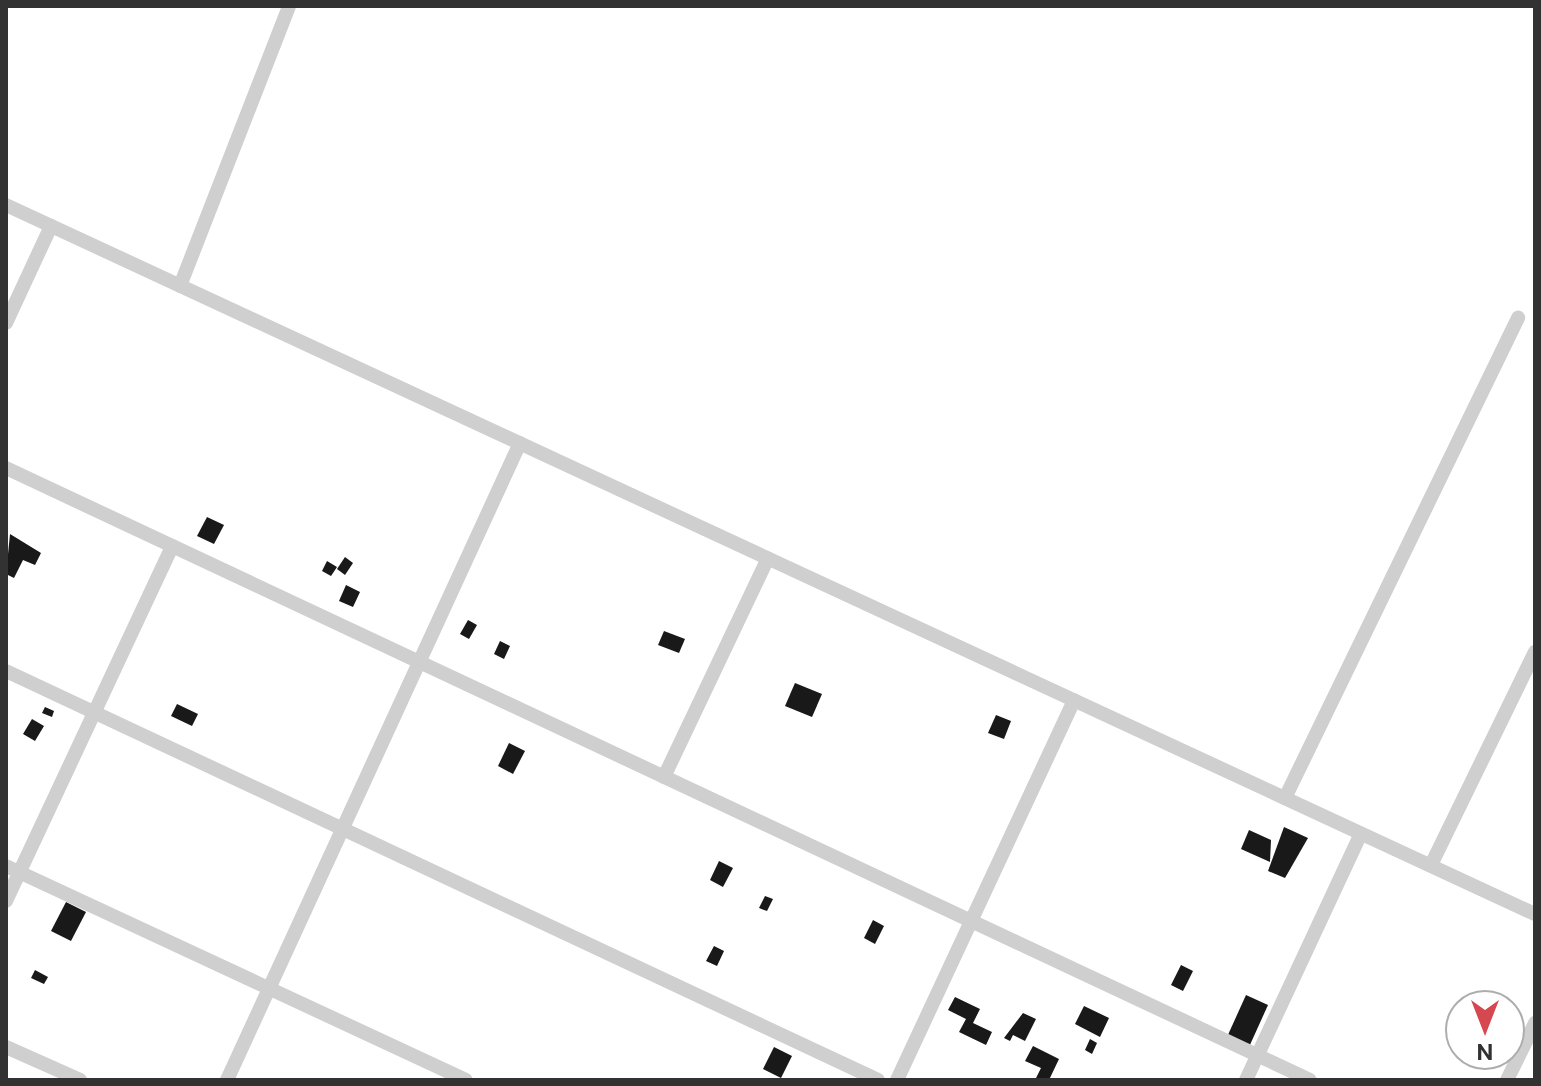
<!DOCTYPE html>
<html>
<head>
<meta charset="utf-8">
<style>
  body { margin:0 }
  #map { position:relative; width:1541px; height:1086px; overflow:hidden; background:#fff; font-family:"Public Sans",sans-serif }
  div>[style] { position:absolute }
  .building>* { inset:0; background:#191919 }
  .minor>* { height:14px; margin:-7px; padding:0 7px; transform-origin:7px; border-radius:7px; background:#cfcfcf }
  span { translate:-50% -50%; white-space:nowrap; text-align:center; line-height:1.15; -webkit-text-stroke:8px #fff; paint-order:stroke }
  .frame { position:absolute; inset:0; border:8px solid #323232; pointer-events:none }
  .north { position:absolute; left:1445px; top:990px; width:80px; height:80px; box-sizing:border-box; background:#fff; border:2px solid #adadad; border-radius:50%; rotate:180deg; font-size:22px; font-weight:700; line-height:32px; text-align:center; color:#323232 }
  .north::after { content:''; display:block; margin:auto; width:28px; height:36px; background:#d5484f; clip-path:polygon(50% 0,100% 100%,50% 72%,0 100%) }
</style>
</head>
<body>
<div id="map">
  <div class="building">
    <i style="clip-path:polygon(207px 517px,224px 525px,214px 544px,197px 536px)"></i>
    <i style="clip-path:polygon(10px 534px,41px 553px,35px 565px,23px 560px,14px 578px,6px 574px)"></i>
    <i style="clip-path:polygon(345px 557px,353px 563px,345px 575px,337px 569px)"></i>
    <i style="clip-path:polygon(327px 561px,337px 567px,331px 576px,322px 571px)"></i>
    <i style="clip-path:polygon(346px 585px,360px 592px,353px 607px,339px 601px)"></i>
    <i style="clip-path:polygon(468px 620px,477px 625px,469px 639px,460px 634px)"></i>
    <i style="clip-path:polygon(664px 631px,685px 639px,679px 653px,658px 645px)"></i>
    <i style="clip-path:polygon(500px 641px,510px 646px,504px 659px,494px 654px)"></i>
    <i style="clip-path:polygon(795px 683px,822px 694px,812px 717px,785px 706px)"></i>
    <i style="clip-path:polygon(177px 704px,198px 714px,192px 726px,171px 716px)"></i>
    <i style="clip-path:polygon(45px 707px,54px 711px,52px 717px,42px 713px)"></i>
    <i style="clip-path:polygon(996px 715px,1011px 721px,1004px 739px,988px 733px)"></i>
    <i style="clip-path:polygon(32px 719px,44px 726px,35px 741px,23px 734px)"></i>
    <i style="clip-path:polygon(509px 743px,525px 751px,513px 774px,498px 766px)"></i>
    <i style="clip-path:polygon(1284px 827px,1308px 838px,1285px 878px,1268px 871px)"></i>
    <i style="clip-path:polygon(1249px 830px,1271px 840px,1270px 862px,1241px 849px)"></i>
    <i style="clip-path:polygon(719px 861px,733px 868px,723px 887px,710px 880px)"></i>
    <i style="clip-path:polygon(765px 896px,773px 899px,767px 911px,759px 908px)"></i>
    <i style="clip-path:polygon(66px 902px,86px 912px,71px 941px,51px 931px)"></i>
    <i style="clip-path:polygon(873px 920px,884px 926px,875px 944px,864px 938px)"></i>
    <i style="clip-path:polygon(714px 946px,724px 951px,717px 966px,706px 961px)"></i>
    <i style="clip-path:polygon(1181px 965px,1193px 971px,1183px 991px,1171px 985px)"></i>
    <i style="clip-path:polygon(35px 970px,48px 977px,44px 984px,31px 978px)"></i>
    <i style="clip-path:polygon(1246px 995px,1268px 1005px,1249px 1047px,1227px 1037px)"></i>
    <i style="clip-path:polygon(955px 997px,980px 1009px,973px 1023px,992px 1032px,986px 1045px,959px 1032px,966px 1019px,948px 1010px)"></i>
    <i style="clip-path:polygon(1084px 1006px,1109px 1018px,1100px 1037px,1075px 1024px)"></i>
    <i style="clip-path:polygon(1023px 1013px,1036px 1019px,1025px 1041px,1013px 1035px,1010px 1041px,1004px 1038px)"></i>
    <i style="clip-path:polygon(1090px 1039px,1097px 1043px,1092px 1054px,1085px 1050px)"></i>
    <i style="clip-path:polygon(1033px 1046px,1059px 1059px,1049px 1080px,1035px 1080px,1041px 1068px,1025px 1061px)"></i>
    <i style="clip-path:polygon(774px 1047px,792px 1056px,781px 1078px,763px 1069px)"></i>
  </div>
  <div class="minor">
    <i style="left:6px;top:205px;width:1685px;rotate:24.88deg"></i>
    <i style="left:180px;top:286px;width:300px;rotate:-68.7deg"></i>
    <i style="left:6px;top:323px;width:107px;rotate:-65.1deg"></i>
    <i style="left:6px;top:468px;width:1440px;rotate:25.14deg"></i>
    <i style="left:6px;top:671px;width:963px;rotate:25.13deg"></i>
    <i style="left:664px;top:777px;width:242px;rotate:-64.6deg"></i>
    <i style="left:1285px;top:798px;width:534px;rotate:-64.11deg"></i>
    <i style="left:1431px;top:865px;width:237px;rotate:-64deg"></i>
    <i style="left:6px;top:866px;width:507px;rotate:24.95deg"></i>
    <i style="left:6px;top:901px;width:392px;rotate:-64.9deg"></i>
    <i style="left:6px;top:1047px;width:81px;rotate:24deg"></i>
    <i style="left:227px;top:1080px;width:701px;rotate:-65.3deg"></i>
    <i style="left:897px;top:1080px;width:419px;rotate:-65deg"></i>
    <i style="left:1246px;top:1080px;width:272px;rotate:-65deg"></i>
    <i style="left:1507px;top:1080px;width:64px;rotate:-63.8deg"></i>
  </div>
  <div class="frame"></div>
  <div class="north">N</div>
</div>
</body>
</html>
